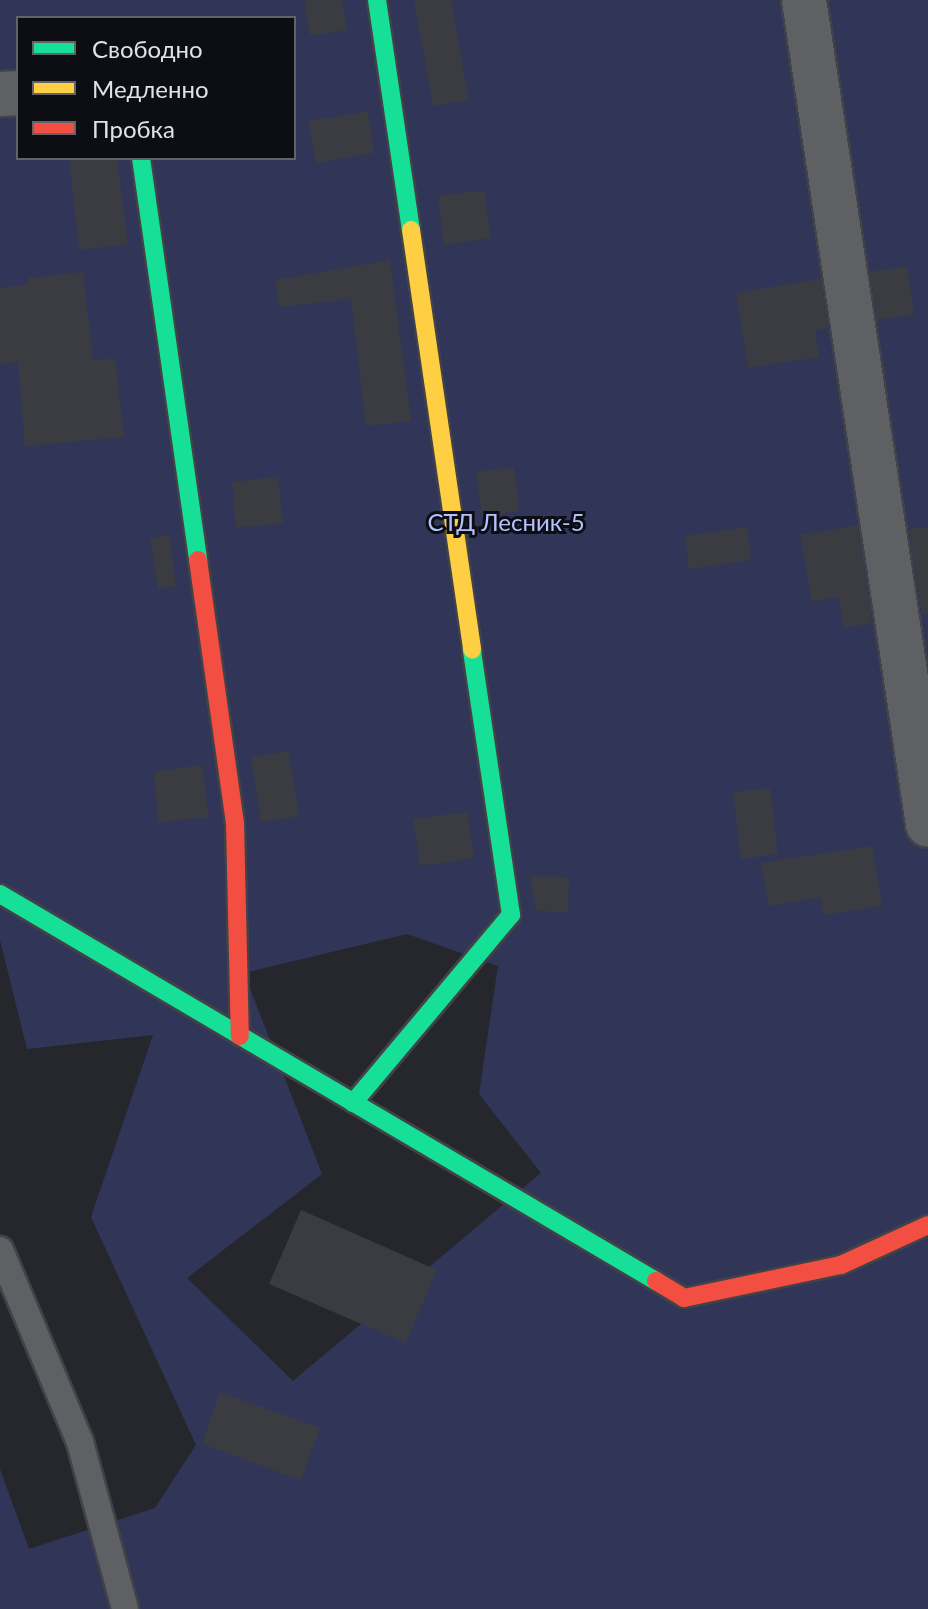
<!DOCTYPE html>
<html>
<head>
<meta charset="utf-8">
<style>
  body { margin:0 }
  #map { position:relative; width:928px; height:1609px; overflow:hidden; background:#26272d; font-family:Lato,sans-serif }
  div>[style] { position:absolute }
  .green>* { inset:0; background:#313659 }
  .building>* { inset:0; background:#3b3c41 }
  .roads { filter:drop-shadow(2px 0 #424348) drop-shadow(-2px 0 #424348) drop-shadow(0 2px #424348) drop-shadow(0 -2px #424348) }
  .lane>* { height:26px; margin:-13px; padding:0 13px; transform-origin:13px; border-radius:13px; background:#5f6064 }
  .street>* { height:44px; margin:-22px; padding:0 22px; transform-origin:22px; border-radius:22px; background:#5f6064 }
  .fast>* { height:18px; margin:-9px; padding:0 9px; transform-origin:9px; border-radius:9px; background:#16e098 }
  .slow>* { height:18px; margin:-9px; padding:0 9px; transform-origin:9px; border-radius:9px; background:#ffcf43 }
  .jam>* { height:18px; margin:-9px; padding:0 9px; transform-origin:9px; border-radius:9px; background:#f24e42 }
  span { translate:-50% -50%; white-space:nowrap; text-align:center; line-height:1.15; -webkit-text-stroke:6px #0d0e13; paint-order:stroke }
  .park-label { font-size:24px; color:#b5c0ff }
  .legend { position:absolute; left:16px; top:16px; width:280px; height:144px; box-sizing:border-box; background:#0d0e13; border:2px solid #616369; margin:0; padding:10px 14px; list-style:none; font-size:24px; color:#e0e2ea }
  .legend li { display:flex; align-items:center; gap:16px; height:40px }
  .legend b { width:40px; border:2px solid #616369 }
</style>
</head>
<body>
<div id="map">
  <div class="green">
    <i style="clip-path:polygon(evenodd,0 0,928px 0,928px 1609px,0 1609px,0 1469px,29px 1549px,155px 1508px,196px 1445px,91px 1217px,153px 1035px,27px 1049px,0 940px,0 0,18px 18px,294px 18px,294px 158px,18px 158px,18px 18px,0 0,407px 934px,498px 966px,479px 1094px,541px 1173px,293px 1381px,187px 1278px,322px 1174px,244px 973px,407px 934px)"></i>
  </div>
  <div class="building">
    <i style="clip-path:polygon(304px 0,342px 0,347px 30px,310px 36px)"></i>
    <i style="clip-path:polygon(414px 0,451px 0,469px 100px,433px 106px)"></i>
    <i style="clip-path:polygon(368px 111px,374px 153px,316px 163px,308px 121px)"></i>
    <i style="clip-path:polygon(69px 158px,117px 158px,128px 244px,79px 250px)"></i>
    <i style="clip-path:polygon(484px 190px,491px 238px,444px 245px,438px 196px)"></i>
    <i style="clip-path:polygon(390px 260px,411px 421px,366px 426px,351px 299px,279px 307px,275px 280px)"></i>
    <i style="clip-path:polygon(907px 266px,914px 315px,877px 320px,870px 272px)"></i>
    <i style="clip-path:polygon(83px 272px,93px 361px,115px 358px,124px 437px,25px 446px,18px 362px,0 364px,0 288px,28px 284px,27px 278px)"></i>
    <i style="clip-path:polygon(821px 279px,828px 328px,815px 330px,819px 357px,748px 368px,736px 293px)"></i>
    <i style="clip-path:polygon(514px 467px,519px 511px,482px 516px,476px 472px)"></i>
    <i style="clip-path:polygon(278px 477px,283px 523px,236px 528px,232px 482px)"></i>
    <i style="clip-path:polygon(858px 525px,872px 623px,844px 628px,838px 597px,812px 602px,800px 535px)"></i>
    <i style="clip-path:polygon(747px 527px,751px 560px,689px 569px,685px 536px)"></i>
    <i style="clip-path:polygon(928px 527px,928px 614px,922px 615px,909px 529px)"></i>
    <i style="clip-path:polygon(169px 535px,176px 586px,158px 589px,150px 538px)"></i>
    <i style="clip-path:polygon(288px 751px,299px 816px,261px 822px,251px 757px)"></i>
    <i style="clip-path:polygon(202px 765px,209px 817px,158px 822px,154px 772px)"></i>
    <i style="clip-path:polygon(770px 788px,778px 854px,741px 859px,733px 792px)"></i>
    <i style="clip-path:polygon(467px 812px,474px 858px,420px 866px,413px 819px)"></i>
    <i style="clip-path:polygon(872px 846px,882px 906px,823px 915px,820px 897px,769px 906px,761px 863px)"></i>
    <i style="clip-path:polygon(530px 876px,569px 877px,568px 912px,536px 911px)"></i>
    <i style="clip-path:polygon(301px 1210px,437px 1270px,405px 1343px,269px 1284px)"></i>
    <i style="clip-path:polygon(220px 1392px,320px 1428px,301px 1480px,202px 1444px)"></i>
  </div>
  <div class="roads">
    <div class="lane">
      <i style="left:0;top:1250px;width:208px;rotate:67.4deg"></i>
      <i style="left:80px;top:1442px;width:173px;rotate:74.9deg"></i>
    </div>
    <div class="street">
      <i style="left:804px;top:0;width:834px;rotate:81.45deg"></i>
      <i style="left:0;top:94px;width:18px;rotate:-3deg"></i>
    </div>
    <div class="fast">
      <i style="left:377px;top:0;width:232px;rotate:81.6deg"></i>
      <i style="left:141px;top:158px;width:406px;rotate:81.9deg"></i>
      <i style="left:0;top:894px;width:762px;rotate:30.54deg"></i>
      <i style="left:353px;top:1103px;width:246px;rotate:-50deg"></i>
      <i style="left:511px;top:915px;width:268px;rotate:-98.4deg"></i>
    </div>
    <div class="slow">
      <i style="left:411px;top:230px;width:424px;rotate:81.7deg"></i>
    </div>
    <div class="jam">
      <i style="left:198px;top:560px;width:266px;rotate:82deg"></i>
      <i style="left:235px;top:823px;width:213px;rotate:88.7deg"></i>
      <i style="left:656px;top:1281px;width:33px;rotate:31deg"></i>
      <i style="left:684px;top:1298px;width:160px;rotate:-11.9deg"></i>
      <i style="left:841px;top:1265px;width:96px;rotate:-24.7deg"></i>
    </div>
  </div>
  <div class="park-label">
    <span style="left:506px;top:522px">СТД Лесник-5</span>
  </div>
  <ul class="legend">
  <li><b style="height:10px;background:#16e098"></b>Свободно</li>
  <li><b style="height:10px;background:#ffcf43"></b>Медленно</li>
  <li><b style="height:10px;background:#f24e42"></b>Пробка</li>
  </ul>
</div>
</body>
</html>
